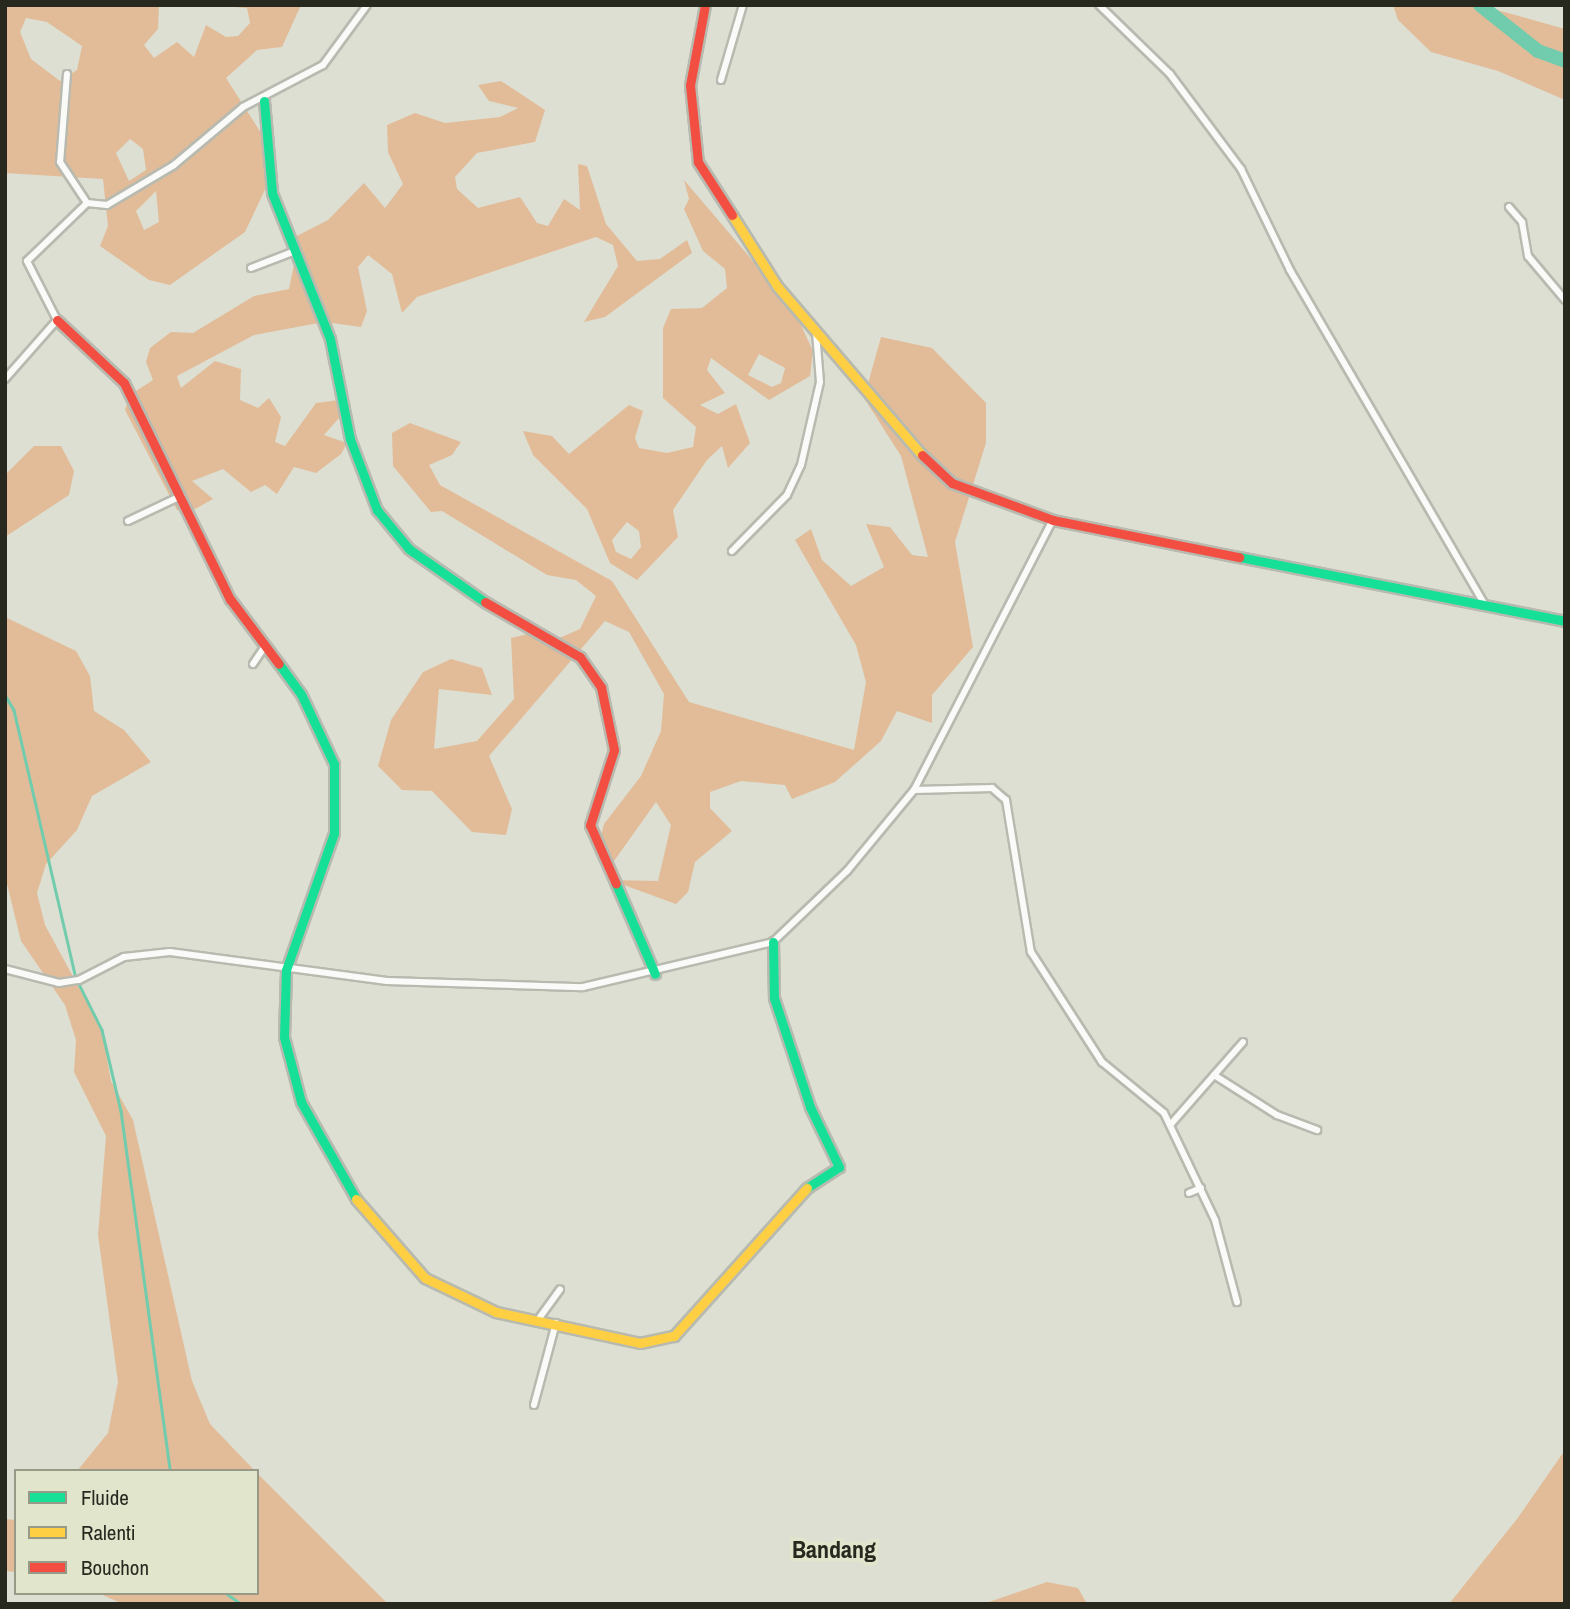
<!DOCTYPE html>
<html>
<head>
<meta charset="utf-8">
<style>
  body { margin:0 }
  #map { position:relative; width:1570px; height:1609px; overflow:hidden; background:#dddfd2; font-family:"Archivo Narrow",sans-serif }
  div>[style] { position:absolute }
  .green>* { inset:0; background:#e2bc98 }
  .stream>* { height:2.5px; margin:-1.25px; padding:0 1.25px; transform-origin:1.25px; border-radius:1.25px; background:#71ccae }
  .river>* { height:14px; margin:-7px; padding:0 7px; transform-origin:7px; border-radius:7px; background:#71ccae }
  .roads { filter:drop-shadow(2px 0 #b8bab0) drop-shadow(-2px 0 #b8bab0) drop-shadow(0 2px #b8bab0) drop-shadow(0 -2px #b8bab0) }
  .street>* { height:6px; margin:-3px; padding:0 3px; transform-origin:3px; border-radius:3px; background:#fafaf8 }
  .fast>* { height:9px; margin:-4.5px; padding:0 4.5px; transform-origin:4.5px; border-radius:4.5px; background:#16e098 }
  .slow>* { height:9px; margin:-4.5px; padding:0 4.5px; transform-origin:4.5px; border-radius:4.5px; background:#ffcf43 }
  .jam>* { height:9px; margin:-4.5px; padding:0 4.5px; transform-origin:4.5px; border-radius:4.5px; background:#f24e42 }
  span { translate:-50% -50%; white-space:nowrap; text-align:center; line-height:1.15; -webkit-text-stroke:7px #e1e5cc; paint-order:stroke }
  .quarter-label { font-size:24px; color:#27291f; font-weight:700 }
  .frame { position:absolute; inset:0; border:7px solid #27291f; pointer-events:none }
  .legend { position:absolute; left:14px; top:1469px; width:245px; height:126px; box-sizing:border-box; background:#e1e5cc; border:2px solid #979a87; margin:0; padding:9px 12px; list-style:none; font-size:21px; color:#27291f }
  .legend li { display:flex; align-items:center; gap:14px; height:35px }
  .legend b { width:35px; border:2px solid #979a87 }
</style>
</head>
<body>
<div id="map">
  <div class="green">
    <i style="clip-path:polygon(evenodd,5px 5px,159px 5px,158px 29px,144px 45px,154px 58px,177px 42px,194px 57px,206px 25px,226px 37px,238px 36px,250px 23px,247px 8px,210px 5px,301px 5px,282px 47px,257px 50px,226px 78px,263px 136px,269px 181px,245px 232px,170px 285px,149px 280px,100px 246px,108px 226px,103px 179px,5px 173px,5px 5px,26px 18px,47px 22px,82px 46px,77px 70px,60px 81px,31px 59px,20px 32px,26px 18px,5px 5px,130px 139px,143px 149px,146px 170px,129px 181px,116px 153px,130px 139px,5px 5px,156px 191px,159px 222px,144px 230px,136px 211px,156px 191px)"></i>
    <i style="clip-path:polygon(1393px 5px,1479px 5px,1565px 29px,1565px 100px,1498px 71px,1431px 52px,1398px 20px)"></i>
    <i style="clip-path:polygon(501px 81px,545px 110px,535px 142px,477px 153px,455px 177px,457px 189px,478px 208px,520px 197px,537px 223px,548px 226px,564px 199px,580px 210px,578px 164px,587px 166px,606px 224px,637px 261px,660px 259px,687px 240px,692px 253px,605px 317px,584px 322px,618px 266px,613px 245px,596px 237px,417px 297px,402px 313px,392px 274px,368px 255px,358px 267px,367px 311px,361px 327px,324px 322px,254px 335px,177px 376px,181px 388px,215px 361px,241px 369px,240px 400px,258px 408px,269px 398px,281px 417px,275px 442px,285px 446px,316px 403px,347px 399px,348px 408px,324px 435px,347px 443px,341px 454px,316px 473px,294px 467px,277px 494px,265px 485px,251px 492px,223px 469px,192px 481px,213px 499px,188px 513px,177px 510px,125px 410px,130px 395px,153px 380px,146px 362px,150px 348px,171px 332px,193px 333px,254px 296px,289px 289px,296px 255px,289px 240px,328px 220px,364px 183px,385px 208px,403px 184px,388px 152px,387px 125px,415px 113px,445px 123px,500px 117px,518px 108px,489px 101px,478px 85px)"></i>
    <i style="clip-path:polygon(evenodd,684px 180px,793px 308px,813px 351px,810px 376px,769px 400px,711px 358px,707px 370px,725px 393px,700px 405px,718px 414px,736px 404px,750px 443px,728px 468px,722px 446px,707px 460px,673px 510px,678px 537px,637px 580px,610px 563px,587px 509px,533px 455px,523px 431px,552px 436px,569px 454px,629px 405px,643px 411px,635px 438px,639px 448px,667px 453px,693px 447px,696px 427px,663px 398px,663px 328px,671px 309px,702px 308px,727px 288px,725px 269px,703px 251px,684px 209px,689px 199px,684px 180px,759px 354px,785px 368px,781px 383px,772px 387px,748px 375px,759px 354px,684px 180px,627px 522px,639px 531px,641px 547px,631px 559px,616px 552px,612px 540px,627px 522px)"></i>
    <i style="clip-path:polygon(881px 337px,932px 348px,986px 403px,986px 443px,955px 542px,973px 647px,932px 695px,932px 723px,897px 711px,881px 741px,835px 782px,792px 799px,785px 785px,741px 781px,710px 792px,710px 808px,732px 831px,695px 862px,688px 892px,676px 904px,610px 880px,658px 881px,671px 825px,656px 802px,614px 861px,598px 848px,604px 824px,641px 776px,661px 731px,664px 694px,629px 632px,605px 621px,489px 756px,512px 809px,506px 835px,472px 832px,432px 791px,402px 790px,378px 766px,391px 720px,423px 672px,451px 659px,482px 668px,492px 695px,439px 689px,434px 749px,477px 741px,514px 699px,511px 638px,528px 634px,548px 643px,580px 629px,596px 596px,576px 580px,547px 575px,442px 511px,431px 512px,393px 466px,392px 433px,410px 423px,461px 442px,452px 455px,429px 465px,440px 485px,612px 581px,689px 702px,854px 750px,866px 682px,856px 645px,795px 540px,811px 529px,822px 560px,851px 586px,884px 567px,866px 524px,890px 527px,912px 555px,928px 557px,901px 456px,864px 398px)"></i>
    <i style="clip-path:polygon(34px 446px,61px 446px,74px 471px,69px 495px,5px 537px,5px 475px)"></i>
    <i style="clip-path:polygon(5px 617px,76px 651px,90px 676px,94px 711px,124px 730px,151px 762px,92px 796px,77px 830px,46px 864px,37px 893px,45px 925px,102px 1030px,111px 1081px,133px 1120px,192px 1381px,210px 1424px,255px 1471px,77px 1471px,108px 1433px,118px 1382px,98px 1235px,106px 1136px,74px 1072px,76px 1040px,65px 1005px,21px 941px,6px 880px)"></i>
    <i style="clip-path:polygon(1565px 1450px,1565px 1604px,1449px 1604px,1517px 1519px)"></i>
    <i style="clip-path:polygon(257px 1473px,388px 1604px,123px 1604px,98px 1593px,257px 1593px)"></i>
    <i style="clip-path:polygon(5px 1519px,16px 1520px,16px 1572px,5px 1571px)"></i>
    <i style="clip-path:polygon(1047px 1582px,1078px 1588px,1087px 1604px,983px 1604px)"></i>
  </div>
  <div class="stream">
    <i style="left:5px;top:695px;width:17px;rotate:59deg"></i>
    <i style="left:14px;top:710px;width:275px;rotate:77deg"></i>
    <i style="left:76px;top:978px;width:58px;rotate:63.4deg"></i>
    <i style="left:102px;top:1030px;width:83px;rotate:76.8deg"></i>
    <i style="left:121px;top:1111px;width:363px;rotate:82.2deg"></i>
    <i style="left:226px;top:1593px;width:19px;rotate:36deg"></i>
  </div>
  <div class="river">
    <i style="left:1480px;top:5px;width:74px;rotate:38.4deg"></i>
    <i style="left:1538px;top:51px;width:29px;rotate:20deg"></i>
  </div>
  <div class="roads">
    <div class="street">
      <i style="left:1099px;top:5px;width:99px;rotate:44.2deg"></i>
      <i style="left:1170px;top:74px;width:119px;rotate:53.2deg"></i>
      <i style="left:1241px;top:169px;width:112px;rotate:64.1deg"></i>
      <i style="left:1290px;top:270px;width:388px;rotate:59.8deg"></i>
      <i style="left:67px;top:74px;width:88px;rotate:94.5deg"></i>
      <i style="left:60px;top:162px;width:49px;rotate:56.6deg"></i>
      <i style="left:87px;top:203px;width:20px;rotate:6deg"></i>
      <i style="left:107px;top:205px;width:78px;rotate:-30.8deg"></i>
      <i style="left:174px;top:165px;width:90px;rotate:-40deg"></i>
      <i style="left:243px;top:107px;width:90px;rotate:-27.7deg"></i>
      <i style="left:323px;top:65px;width:74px;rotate:-53.7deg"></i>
      <i style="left:721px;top:80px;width:78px;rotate:-73.7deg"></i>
      <i style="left:1509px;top:207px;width:20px;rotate:49deg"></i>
      <i style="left:1522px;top:222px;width:35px;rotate:80deg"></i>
      <i style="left:1528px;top:256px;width:57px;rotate:49.9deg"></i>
      <i style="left:251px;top:268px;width:47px;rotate:-21.1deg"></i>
      <i style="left:5px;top:379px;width:79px;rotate:-48.6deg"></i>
      <i style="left:57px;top:320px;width:66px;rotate:-117deg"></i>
      <i style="left:27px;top:261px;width:83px;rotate:-44deg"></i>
      <i style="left:128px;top:521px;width:59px;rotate:-25.3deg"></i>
      <i style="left:732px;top:551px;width:78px;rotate:-45.5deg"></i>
      <i style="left:787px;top:495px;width:33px;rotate:-65deg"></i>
      <i style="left:801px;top:465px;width:85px;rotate:-77.1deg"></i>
      <i style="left:820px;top:382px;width:50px;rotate:-94.6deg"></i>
      <i style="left:253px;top:664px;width:23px;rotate:-56deg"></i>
      <i style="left:914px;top:790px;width:78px;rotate:-1.5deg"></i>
      <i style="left:992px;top:788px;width:18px;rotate:41deg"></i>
      <i style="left:1006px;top:800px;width:154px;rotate:80.7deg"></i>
      <i style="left:1031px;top:952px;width:131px;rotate:57.2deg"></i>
      <i style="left:1102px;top:1062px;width:80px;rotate:39.4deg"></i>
      <i style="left:1164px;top:1113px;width:119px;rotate:64.5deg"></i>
      <i style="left:1215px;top:1220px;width:85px;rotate:75deg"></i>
      <i style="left:5px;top:969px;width:56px;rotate:14.5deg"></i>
      <i style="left:59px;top:983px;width:20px;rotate:-9deg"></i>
      <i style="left:79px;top:980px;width:51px;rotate:-27.1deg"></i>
      <i style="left:124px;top:957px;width:46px;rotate:-6.2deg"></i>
      <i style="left:170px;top:952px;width:219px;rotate:7.6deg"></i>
      <i style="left:387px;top:981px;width:196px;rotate:1.8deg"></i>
      <i style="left:583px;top:987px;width:195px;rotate:-13.3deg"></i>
      <i style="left:773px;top:942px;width:103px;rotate:-43.8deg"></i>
      <i style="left:847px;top:871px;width:105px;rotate:-50.4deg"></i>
      <i style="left:914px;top:790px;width:304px;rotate:-62.8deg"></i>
      <i style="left:1214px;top:1075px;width:75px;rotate:32.4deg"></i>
      <i style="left:1277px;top:1115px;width:43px;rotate:20.6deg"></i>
      <i style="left:1171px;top:1124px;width:109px;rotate:-48.7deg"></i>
      <i style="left:1189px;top:1193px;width:13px;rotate:-23deg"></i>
      <i style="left:540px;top:1317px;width:34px;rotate:-54deg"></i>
      <i style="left:534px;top:1405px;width:85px;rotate:-75deg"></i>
    </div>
    <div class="fast">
      <i style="left:264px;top:101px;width:92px;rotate:85deg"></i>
      <i style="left:272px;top:193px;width:157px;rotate:68.3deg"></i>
      <i style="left:330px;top:339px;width:102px;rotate:78.7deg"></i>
      <i style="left:350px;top:439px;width:76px;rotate:69.2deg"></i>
      <i style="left:377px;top:510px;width:50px;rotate:50.6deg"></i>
      <i style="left:409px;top:549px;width:93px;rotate:34.9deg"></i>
      <i style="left:1239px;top:557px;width:332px;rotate:11.1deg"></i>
      <i style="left:279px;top:664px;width:37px;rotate:54deg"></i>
      <i style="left:301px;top:694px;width:77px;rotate:64.8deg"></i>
      <i style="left:334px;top:764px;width:69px;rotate:90deg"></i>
      <i style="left:334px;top:833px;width:145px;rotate:109.3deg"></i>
      <i style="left:286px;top:970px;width:67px;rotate:91.7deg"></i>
      <i style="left:284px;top:1037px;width:67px;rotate:75.3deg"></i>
      <i style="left:301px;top:1102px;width:112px;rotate:60.4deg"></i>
      <i style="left:616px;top:884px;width:98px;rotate:66.6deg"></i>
      <i style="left:773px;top:942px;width:56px;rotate:89deg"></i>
      <i style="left:774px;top:998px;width:115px;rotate:71.7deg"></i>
      <i style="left:810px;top:1107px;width:67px;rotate:64.2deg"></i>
      <i style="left:839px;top:1167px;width:38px;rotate:147deg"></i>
    </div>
    <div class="slow">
      <i style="left:732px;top:215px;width:84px;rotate:57.6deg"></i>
      <i style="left:777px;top:286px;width:223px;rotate:49.4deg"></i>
      <i style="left:356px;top:1199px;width:105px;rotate:48.9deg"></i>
      <i style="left:425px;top:1278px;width:79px;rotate:25.6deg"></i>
      <i style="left:496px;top:1312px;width:147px;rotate:12.1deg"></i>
      <i style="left:640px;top:1343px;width:35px;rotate:-12deg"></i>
      <i style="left:674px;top:1336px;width:199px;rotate:-48.1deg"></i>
    </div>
    <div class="jam">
      <i style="left:705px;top:5px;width:81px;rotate:100.6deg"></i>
      <i style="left:690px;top:85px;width:77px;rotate:84.1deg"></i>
      <i style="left:698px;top:162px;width:63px;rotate:57.3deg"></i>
      <i style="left:57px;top:320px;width:92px;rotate:43.2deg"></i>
      <i style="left:124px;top:383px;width:241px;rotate:63.9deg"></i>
      <i style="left:230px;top:599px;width:81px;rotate:53deg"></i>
      <i style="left:922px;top:455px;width:41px;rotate:43deg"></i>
      <i style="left:952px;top:483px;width:108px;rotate:20.1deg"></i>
      <i style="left:1053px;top:520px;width:190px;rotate:11.3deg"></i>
      <i style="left:485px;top:602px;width:110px;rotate:30.1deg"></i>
      <i style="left:580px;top:657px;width:37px;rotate:55deg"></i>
      <i style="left:601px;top:687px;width:64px;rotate:78.3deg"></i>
      <i style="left:614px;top:750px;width:79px;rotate:107.7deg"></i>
      <i style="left:590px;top:825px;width:64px;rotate:66.2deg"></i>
    </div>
  </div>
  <div class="quarter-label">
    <span style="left:834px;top:1550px">Bandang</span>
  </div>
  <div class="frame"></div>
  <ul class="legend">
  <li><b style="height:9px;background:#16e098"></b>Fluide</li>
  <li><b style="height:9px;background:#ffcf43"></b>Ralenti</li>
  <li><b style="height:9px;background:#f24e42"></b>Bouchon</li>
  </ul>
</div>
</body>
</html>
